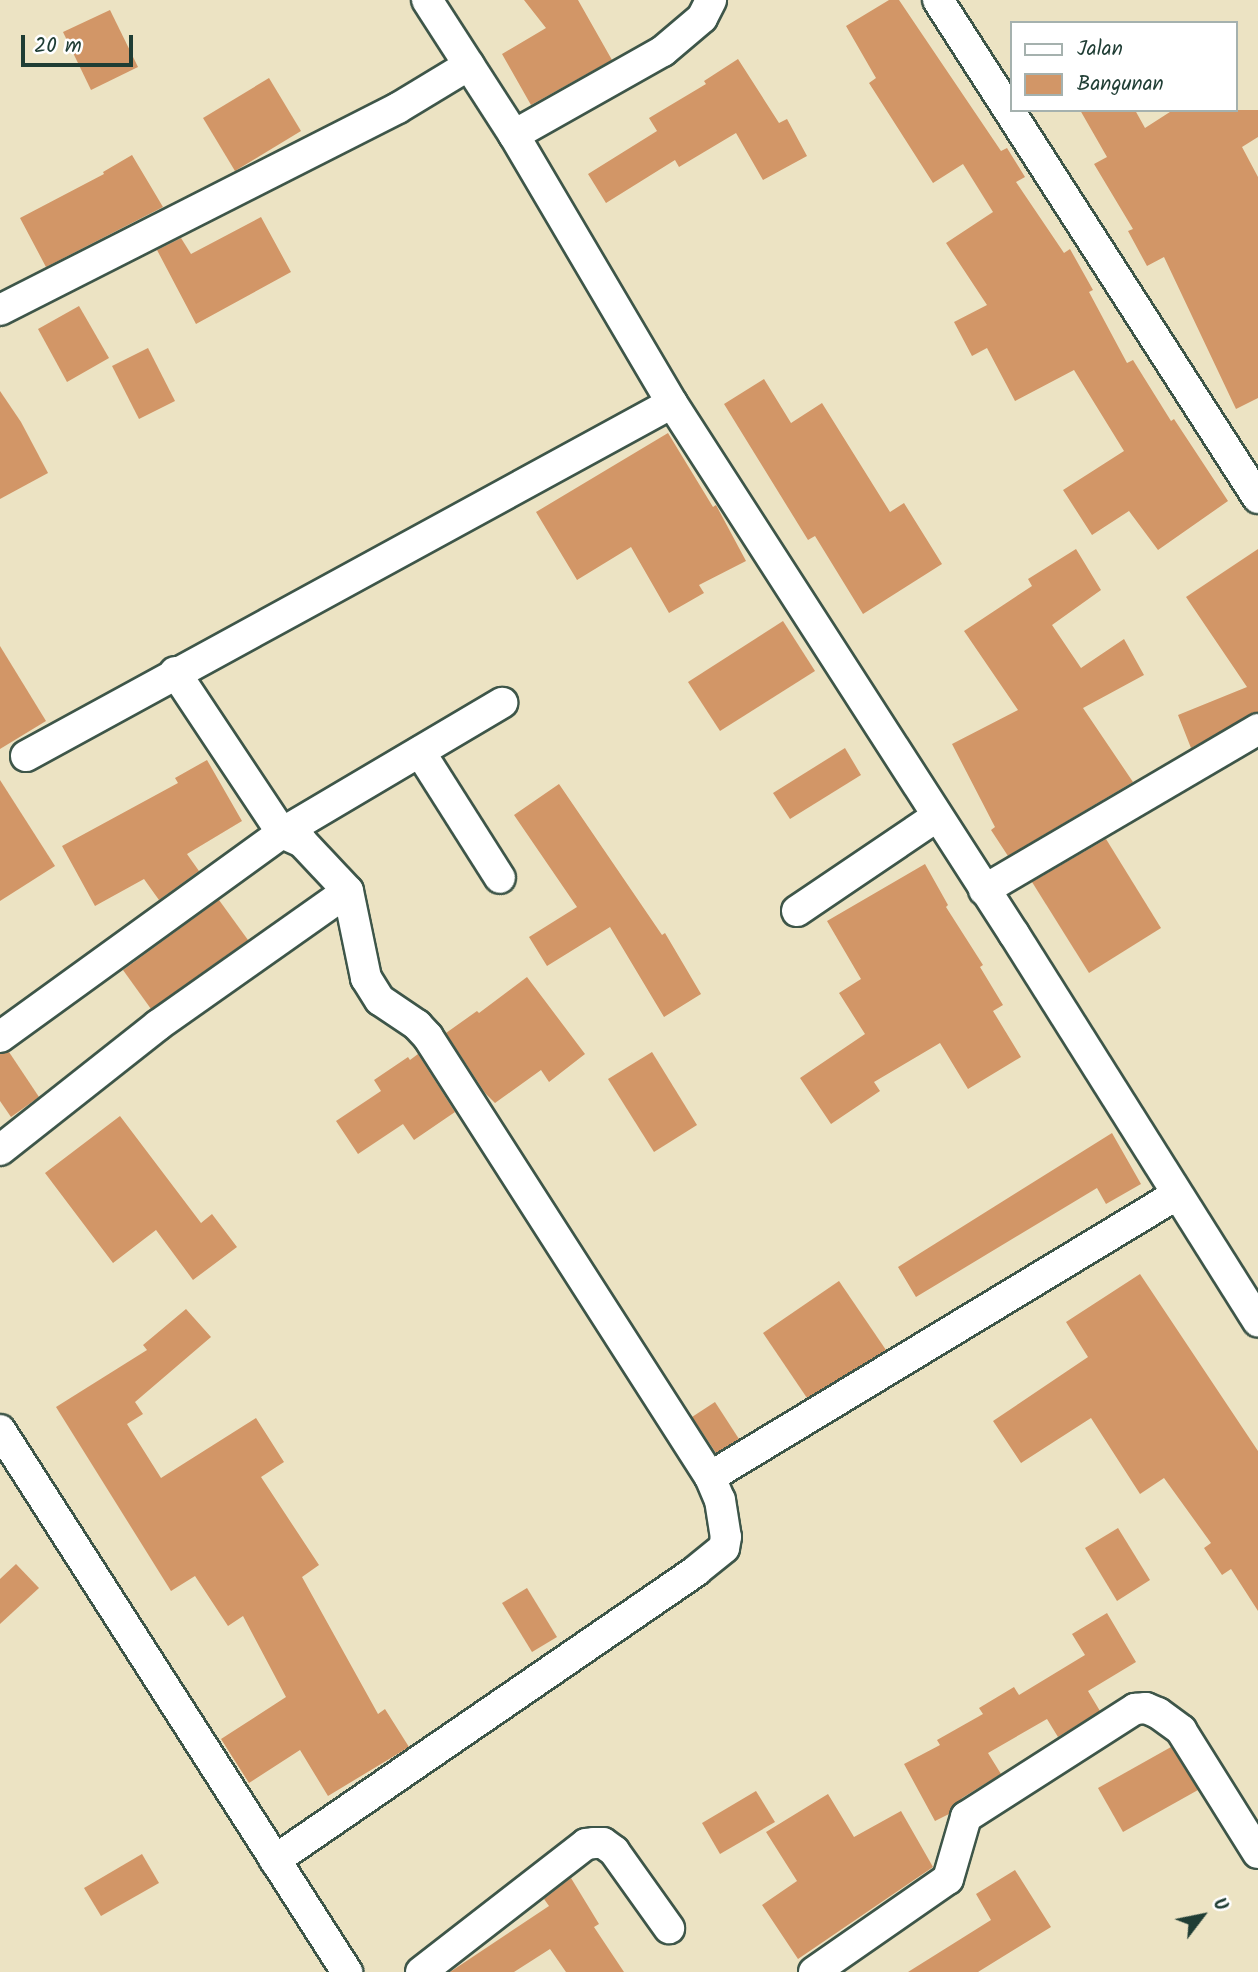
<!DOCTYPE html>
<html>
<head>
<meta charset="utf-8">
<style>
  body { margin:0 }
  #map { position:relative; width:1258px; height:1972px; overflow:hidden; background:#ece3c3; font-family:Kalam,sans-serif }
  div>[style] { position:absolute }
  .building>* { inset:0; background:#d29667 }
  .roads { filter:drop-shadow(2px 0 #3e5649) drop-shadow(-2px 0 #3e5649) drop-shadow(0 2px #3e5649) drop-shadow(0 -2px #3e5649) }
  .street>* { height:30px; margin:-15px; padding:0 15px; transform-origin:15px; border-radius:15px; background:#fff }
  span { translate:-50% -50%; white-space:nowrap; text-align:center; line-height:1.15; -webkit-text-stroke:7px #fff; paint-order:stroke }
  .legend { position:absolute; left:1010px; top:21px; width:228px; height:91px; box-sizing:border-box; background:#fff; border:2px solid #a5b1ae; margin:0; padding:9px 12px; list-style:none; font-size:21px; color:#1f3d34 }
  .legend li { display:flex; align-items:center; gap:14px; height:35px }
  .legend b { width:35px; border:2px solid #a5b1ae }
  .north { position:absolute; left:1167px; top:1881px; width:70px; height:70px; -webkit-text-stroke:5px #fff; paint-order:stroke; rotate:58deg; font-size:19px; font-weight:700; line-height:28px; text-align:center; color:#1f3d34 }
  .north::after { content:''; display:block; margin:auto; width:24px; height:32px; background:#1f3d34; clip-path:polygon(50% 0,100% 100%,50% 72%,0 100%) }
  .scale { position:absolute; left:21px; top:35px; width:112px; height:32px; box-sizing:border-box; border:4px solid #1f3d34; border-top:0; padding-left:9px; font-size:21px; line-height:24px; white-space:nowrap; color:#1f3d34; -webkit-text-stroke:5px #fff; paint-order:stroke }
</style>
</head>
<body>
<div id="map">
  <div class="building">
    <i style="clip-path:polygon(524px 0,578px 0,612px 60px,531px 105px,502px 54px,546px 28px)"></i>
    <i style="clip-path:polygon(889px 0,899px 0,1001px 151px,1007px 148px,1025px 177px,1016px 182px,1064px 253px,1070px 249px,1093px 290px,1089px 292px,1127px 363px,1133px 360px,1171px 421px,1174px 419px,1228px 501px,1158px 550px,1129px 511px,1092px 535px,1063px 490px,1124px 451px,1074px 370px,1015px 401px,987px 348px,972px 356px,954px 322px,987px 305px,946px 243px,993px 212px,963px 164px,933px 183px,869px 83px,876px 78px,846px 26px)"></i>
    <i style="clip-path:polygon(110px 10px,138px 67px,91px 90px,63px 32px)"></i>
    <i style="clip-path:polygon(738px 59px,779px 123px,787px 119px,807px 156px,763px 180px,736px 133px,679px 167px,675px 160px,606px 203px,588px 174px,657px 131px,649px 118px,706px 84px,704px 81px)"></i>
    <i style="clip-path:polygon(269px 78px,301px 131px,235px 171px,203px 118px)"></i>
    <i style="clip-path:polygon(1080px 110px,1135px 110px,1145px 128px,1173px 110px,1258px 110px,1258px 137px,1242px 147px,1258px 177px,1258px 398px,1236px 409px,1164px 257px,1147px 266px,1128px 231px,1133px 229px,1094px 164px,1107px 157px)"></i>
    <i style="clip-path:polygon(132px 155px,163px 207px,46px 267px,20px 218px,104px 174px,103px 172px)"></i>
    <i style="clip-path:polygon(261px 217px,291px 272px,196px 324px,157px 250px,181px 238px,191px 254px)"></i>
    <i style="clip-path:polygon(79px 306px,109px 358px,67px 382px,38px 329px)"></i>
    <i style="clip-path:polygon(148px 348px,175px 401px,139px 419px,112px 366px)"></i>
    <i style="clip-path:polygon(764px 379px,791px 423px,822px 403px,890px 512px,904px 503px,942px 564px,863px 614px,815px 536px,808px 540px,724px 404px)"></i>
    <i style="clip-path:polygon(0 391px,21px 422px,48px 473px,0 499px)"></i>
    <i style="clip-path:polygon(668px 433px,713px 507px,716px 505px,746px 561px,699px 585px,704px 593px,669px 613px,631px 547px,577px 580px,536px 512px)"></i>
    <i style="clip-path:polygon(1076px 549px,1101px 590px,1052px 625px,1081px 668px,1124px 639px,1144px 675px,1083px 708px,1133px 782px,1008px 856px,991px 830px,995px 827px,952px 744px,1018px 710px,964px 631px,1032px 586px,1028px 579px)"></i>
    <i style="clip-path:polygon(1258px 549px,1258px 712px,1191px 748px,1178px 715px,1247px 687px,1186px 597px)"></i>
    <i style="clip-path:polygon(783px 621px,815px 671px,720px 731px,688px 682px)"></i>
    <i style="clip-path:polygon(0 646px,46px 721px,0 749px)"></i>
    <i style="clip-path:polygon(845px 748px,861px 775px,790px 819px,773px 793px)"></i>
    <i style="clip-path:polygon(207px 760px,242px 821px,187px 854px,199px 871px,159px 900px,144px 879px,95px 906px,62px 846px,178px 783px,175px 778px)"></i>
    <i style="clip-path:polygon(0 780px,55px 866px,0 901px)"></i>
    <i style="clip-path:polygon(559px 784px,662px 935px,665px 933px,701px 994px,664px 1017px,610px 927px,547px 966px,529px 937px,577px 907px,514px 815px)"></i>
    <i style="clip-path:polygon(1106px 839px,1161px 928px,1089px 973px,1032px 882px)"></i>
    <i style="clip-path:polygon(925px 864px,948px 905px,946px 907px,983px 965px,980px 967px,1003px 1005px,993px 1011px,1021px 1057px,968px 1089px,940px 1043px,874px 1082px,880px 1091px,831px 1124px,800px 1078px,865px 1034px,839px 993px,861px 979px,827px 921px)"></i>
    <i style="clip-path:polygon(219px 900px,248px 940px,151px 1009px,123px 970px)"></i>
    <i style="clip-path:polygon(527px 977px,585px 1054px,549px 1082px,541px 1070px,495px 1103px,485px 1093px,446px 1033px,477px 1011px,479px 1013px)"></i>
    <i style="clip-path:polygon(9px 1052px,39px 1097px,11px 1117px,0 1101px,0 1054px)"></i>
    <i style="clip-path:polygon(652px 1052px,697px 1125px,654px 1152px,608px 1079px)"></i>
    <i style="clip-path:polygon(418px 1054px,455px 1112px,414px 1140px,403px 1124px,358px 1154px,336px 1121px,381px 1091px,374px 1080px,408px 1057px,410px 1060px)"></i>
    <i style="clip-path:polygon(120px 1116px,201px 1223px,212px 1214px,237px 1247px,193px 1280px,156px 1230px,113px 1263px,45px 1173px)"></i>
    <i style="clip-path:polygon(1112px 1133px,1141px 1184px,1106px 1204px,1097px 1188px,916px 1297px,898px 1267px)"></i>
    <i style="clip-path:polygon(1140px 1274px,1258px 1451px,1258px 1611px,1231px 1569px,1222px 1575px,1204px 1548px,1211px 1543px,1164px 1478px,1140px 1494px,1091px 1418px,1021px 1463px,993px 1421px,1088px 1357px,1066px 1322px)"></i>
    <i style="clip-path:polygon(839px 1281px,886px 1350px,807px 1398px,763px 1333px)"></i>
    <i style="clip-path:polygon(186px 1309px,211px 1337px,135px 1402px,143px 1414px,127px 1424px,161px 1478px,256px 1418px,284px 1462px,261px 1477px,319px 1565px,302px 1577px,378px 1714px,385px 1709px,409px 1747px,328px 1796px,300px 1750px,249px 1783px,221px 1739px,286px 1697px,243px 1616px,228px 1626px,195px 1576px,171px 1591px,56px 1407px,147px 1350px,143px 1345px)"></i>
    <i style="clip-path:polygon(715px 1402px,739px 1439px,716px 1453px,692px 1417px)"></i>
    <i style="clip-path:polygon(1118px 1528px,1150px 1580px,1117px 1601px,1085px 1548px)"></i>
    <i style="clip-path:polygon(16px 1564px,39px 1588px,0 1624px,0 1579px)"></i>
    <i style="clip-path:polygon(527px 1588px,557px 1637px,532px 1652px,502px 1603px)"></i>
    <i style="clip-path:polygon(1107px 1613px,1136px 1662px,1088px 1691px,1100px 1711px,1058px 1737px,1047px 1719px,988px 1753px,1001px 1774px,962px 1798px,949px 1814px,935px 1821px,904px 1764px,940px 1745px,937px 1740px,983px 1714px,979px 1708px,1014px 1687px,1019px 1695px,1085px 1655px,1072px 1634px)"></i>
    <i style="clip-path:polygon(1171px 1747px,1198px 1790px,1123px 1832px,1098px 1788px)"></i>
    <i style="clip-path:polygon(756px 1791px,775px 1822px,720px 1854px,702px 1823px)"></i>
    <i style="clip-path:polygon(828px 1794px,854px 1837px,901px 1811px,933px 1867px,798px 1959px,762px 1905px,797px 1881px,766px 1832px)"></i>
    <i style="clip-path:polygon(142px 1854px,159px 1883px,101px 1916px,84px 1888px)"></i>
    <i style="clip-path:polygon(1015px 1870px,1051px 1927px,978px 1972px,908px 1972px,991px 1920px,976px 1894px)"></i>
    <i style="clip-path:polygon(571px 1878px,599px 1924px,594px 1927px,624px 1972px,566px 1972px,550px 1949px,514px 1972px,450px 1972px,549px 1906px,544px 1899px)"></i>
  </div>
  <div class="roads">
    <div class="street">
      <i style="left:427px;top:0;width:161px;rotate:57.2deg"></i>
      <i style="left:514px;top:135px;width:311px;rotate:59.5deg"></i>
      <i style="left:672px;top:403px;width:632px;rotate:57.22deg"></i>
      <i style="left:1014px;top:934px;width:458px;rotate:57.8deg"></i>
      <i style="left:938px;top:0;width:592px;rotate:57.28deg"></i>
      <i style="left:514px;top:135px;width:171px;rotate:-29.4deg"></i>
      <i style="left:663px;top:51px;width:51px;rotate:-40.2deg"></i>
      <i style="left:702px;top:18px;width:20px;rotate:-63deg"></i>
      <i style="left:0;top:310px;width:446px;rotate:-26.9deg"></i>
      <i style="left:398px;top:108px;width:83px;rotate:-31.2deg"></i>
      <i style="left:175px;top:672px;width:193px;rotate:56.4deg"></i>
      <i style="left:282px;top:833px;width:22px;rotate:24deg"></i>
      <i style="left:302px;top:842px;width:67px;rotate:46.8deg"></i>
      <i style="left:348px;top:891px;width:89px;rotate:78.3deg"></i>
      <i style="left:366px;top:978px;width:26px;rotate:58deg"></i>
      <i style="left:380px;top:1000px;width:45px;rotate:34deg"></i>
      <i style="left:417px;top:1025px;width:16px;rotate:47deg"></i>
      <i style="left:428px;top:1037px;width:523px;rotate:57.34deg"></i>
      <i style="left:710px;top:1477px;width:25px;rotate:67deg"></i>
      <i style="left:720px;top:1500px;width:37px;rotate:81deg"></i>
      <i style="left:726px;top:1537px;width:11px;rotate:100deg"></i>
      <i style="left:724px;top:1548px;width:36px;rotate:141deg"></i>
      <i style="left:696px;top:1571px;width:511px;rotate:145.53deg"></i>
      <i style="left:420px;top:752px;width:149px;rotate:57.6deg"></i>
      <i style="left:26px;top:756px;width:736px;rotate:-28.65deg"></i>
      <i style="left:984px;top:890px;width:318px;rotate:-30.4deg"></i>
      <i style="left:797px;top:911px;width:168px;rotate:-34.1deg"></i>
      <i style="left:0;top:1037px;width:348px;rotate:-35.9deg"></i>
      <i style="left:282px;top:833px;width:256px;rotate:-30.6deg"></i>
      <i style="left:0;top:1150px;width:201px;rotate:-38.3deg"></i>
      <i style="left:158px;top:1025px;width:232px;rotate:-35.2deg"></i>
      <i style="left:0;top:1430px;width:644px;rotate:57.37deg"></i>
      <i style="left:710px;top:1477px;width:545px;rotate:-31.18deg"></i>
      <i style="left:421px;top:1972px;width:209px;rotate:-37.8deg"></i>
      <i style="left:586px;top:1844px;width:8px;rotate:-7deg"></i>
      <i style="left:594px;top:1843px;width:9px"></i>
      <i style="left:603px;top:1843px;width:14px;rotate:36deg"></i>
      <i style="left:614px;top:1851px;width:95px;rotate:54.5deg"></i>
      <i style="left:814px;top:1972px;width:163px;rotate:-34.8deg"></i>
      <i style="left:948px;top:1879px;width:65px;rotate:-73.8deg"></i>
      <i style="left:966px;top:1817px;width:201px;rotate:-32.6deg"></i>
      <i style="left:1135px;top:1709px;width:11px;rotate:-5deg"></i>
      <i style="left:1146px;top:1708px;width:13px;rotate:23deg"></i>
      <i style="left:1158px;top:1713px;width:29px;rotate:36deg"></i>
      <i style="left:1181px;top:1730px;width:145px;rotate:58deg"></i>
    </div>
  </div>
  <ul class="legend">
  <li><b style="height:9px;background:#fff"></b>Jalan</li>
  <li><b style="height:19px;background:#d29667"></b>Bangunan</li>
  </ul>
  <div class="north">U</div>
  <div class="scale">20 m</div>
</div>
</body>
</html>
